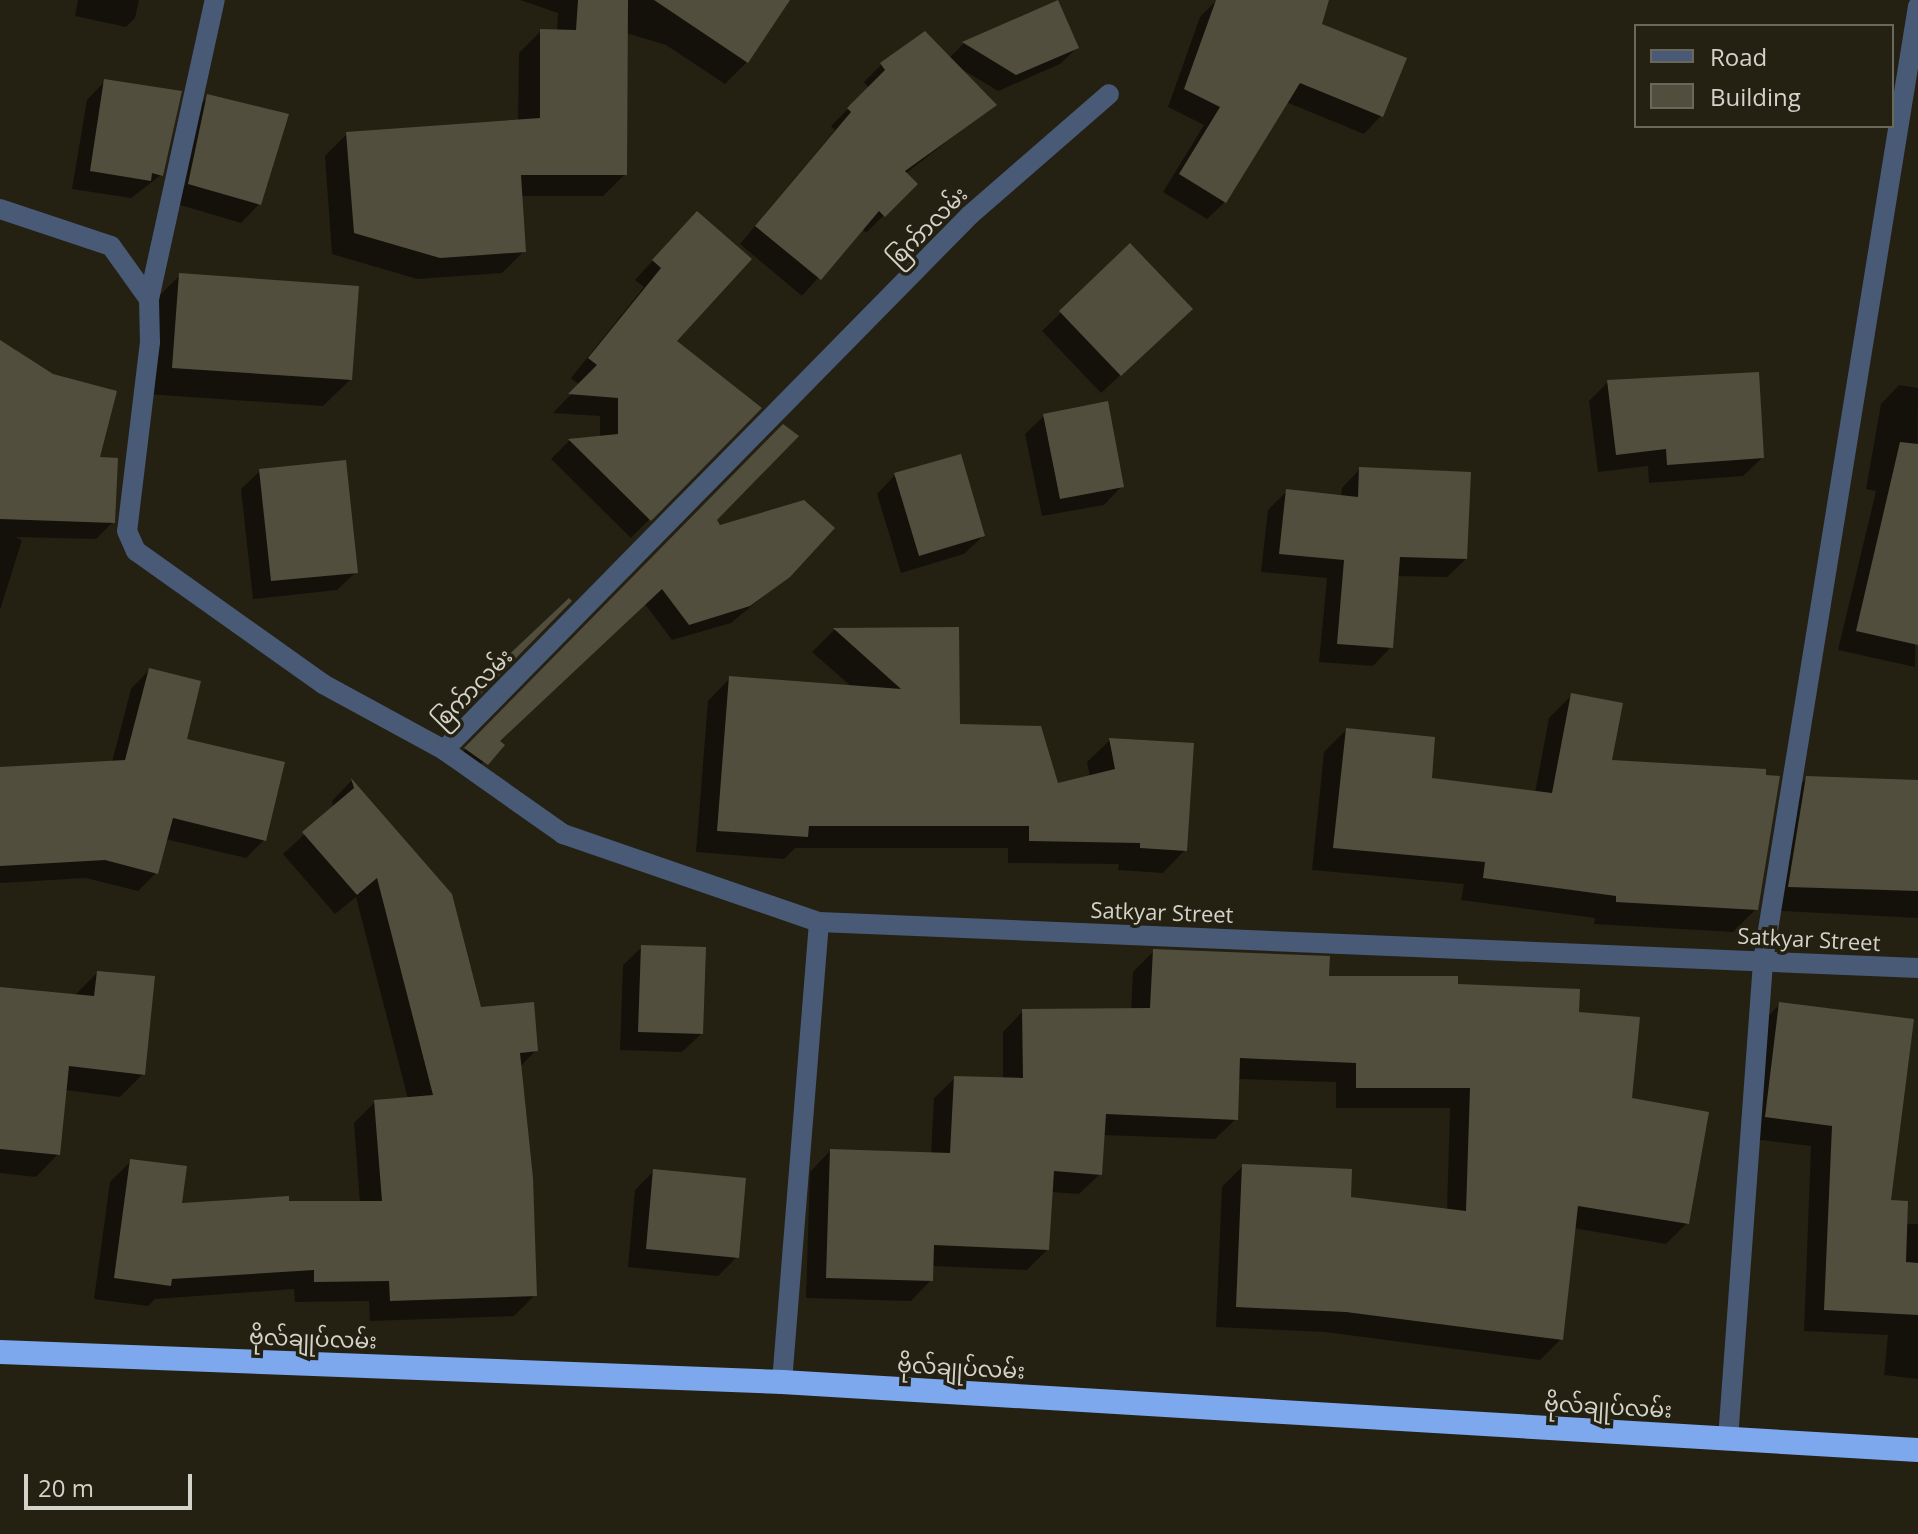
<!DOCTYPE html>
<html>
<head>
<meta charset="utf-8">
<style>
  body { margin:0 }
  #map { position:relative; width:1918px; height:1534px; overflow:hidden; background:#242113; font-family:"Open Sans","Noto Sans Myanmar",sans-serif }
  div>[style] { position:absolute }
  .shadow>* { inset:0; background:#0007 }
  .building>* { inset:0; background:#524e3e }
  .street>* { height:20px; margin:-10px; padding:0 10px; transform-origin:10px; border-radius:10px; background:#495a76 }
  .highway>* { height:24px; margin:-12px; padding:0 12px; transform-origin:12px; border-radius:12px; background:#7da8ee }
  span { translate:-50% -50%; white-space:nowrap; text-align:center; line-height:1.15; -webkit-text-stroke:7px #242113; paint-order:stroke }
  .street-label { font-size:22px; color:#d4d3c9 }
  .legend { position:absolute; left:1634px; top:24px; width:260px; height:104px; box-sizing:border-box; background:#242113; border:2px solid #6a685c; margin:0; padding:10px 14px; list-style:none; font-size:24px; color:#d4d3c9 }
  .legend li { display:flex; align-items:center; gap:16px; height:40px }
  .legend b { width:40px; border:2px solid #6a685c }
  .scale { position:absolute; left:24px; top:1474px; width:168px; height:36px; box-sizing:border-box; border:4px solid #d4d3c9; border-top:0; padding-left:10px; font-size:24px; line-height:28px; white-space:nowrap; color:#d4d3c9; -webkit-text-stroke:6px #242113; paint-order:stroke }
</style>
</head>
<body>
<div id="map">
  <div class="shadow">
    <i style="clip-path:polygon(78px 0,139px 0,135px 18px,126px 27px,75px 16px)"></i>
    <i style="clip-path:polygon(520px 0,782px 0,747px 62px,725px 84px,666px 45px,626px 33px,625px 174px,603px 196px,520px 196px,524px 251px,502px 273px,417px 279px,332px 254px,325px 156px,347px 134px,518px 122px,519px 53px,541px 31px,557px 32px,558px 13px)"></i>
    <i style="clip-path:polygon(1217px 0,1327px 0,1319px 25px,1381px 116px,1364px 134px,1286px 102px,1225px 202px,1207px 219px,1163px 192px,1204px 125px,1168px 107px,1200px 17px)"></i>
    <i style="clip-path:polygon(1057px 3px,1077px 48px,1060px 64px,998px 91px,960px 68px,994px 105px,905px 174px,915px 184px,866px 233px,862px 228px,802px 296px,740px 244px,835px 130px,831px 126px,869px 88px,864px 82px,881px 65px,925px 33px,949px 58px,963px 44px)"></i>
    <i style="clip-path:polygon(105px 81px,161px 175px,131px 198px,72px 189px,87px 100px)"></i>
    <i style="clip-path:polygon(208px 97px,259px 204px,241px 223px,170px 202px,190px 115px)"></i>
    <i style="clip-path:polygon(679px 232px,674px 342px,759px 408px,631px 538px,551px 459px,569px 441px,600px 438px,600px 416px,553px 413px,580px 385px,571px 378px,644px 287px,635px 280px)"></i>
    <i style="clip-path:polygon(1130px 246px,1172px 327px,1101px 393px,1042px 331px)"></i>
    <i style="clip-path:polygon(180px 275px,351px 379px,323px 406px,146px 394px,152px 303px)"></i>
    <i style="clip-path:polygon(0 343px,97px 459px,113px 522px,96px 539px,15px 537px,22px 540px,0 610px)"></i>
    <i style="clip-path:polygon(1608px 382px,1762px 458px,1743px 476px,1649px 483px,1648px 466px,1598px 472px,1589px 401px)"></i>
    <i style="clip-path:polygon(1899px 385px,1918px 388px,1915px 667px,1838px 650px,1876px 491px,1866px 489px,1881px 404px)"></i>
    <i style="clip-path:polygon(1044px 416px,1122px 486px,1104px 505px,1042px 516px,1025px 434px)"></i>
    <i style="clip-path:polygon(783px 426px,714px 520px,788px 576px,731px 623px,672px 640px,645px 604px,498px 742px,469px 780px,449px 766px)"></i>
    <i style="clip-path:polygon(1360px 469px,1466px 559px,1447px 577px,1397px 576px,1391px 647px,1373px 666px,1319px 662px,1327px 578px,1261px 572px,1268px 510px,1287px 491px,1341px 497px,1342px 488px)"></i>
    <i style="clip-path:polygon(260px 471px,356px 572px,337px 590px,253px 599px,241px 489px)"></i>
    <i style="clip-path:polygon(895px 475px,983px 536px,964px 554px,901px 573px,877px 494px)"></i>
    <i style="clip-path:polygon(570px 601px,471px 702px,467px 698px)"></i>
    <i style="clip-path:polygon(957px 629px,958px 726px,1056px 785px,1090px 777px,1087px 762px,1110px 740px,1185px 850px,1163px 873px,1118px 870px,1119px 864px,1008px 863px,1008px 848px,795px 848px,784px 859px,696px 852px,708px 701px,730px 678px,852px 687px,812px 652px,834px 630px)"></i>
    <i style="clip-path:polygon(149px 670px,185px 740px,264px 840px,246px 858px,165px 839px,156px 873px,138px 891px,86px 878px,0 883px,0 769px,112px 762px,131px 689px)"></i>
    <i style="clip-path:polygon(1572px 695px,1610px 762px,1756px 909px,1733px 932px,1594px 924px,1595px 918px,1461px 900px,1464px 884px,1312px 870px,1324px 752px,1346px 730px,1430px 779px,1535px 793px,1549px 718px)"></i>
    <i style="clip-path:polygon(1807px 778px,1918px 782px,1918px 918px,1765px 910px,1783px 802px)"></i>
    <i style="clip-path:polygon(351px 781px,450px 895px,479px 1009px,536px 1050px,520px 1067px,535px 1295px,514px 1316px,370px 1321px,369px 1301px,295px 1302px,294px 1289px,155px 1299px,148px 1306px,94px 1299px,110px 1182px,131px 1161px,180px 1206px,360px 1203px,354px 1123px,375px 1102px,408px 1099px,356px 897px,335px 914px,283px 854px,333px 808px,332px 801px)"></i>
    <i style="clip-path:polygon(642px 947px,701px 1034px,682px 1052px,620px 1050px,623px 965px)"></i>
    <i style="clip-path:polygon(1154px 951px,1327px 978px,1456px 985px,1577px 1014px,1630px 1100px,1687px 1223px,1666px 1244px,1573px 1228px,1561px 1339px,1540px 1360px,1325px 1332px,1216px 1327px,1222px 1187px,1243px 1166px,1349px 1199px,1447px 1211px,1450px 1108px,1336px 1108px,1336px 1082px,1237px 1079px,1236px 1119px,1215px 1139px,1102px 1135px,1100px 1174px,1079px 1194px,1051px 1192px,1047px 1250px,1027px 1270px,932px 1266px,931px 1280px,911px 1301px,806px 1298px,810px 1172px,830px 1151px,931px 1154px,934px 1098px,955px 1078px,1003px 1080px,1003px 1032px,1023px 1011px,1131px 1010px,1133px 972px)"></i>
    <i style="clip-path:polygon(97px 973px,143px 1074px,120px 1097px,65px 1090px,58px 1154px,36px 1177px,0 1173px,0 989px,74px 996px)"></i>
    <i style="clip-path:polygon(1780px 1004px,1889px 1202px,1905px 1224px,1918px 1224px,1918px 1379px,1884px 1375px,1888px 1335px,1804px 1331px,1811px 1146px,1744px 1138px,1759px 1025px)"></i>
    <i style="clip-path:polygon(654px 1171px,737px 1257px,718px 1276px,628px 1267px,635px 1190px)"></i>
  </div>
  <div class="building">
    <i style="clip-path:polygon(578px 0,628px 0,627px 175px,521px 175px,526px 252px,440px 258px,354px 233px,346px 132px,540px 118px,540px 29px,576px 30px)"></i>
    <i style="clip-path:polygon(654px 0,790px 0,748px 63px)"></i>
    <i style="clip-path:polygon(1058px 0,1079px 48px,1016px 75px,962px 42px)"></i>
    <i style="clip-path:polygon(1216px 0,1329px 0,1322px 24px,1407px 58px,1383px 117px,1300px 83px,1226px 203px,1179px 174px,1220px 107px,1184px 89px)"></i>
    <i style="clip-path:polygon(925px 31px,997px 105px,905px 171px,918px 184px,885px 217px,879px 211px,821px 280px,755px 226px,851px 112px,847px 108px,885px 70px,880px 63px)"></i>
    <i style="clip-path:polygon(104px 79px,182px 91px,163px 176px,152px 173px,151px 181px,90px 171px)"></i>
    <i style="clip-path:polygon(207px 94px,289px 114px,261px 205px,188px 184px)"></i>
    <i style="clip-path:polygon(697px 211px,752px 259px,677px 341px,762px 408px,651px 521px,568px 439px,618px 434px,618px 398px,568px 394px,597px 365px,588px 358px,661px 268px,652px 260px)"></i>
    <i style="clip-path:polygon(1130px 243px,1193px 309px,1121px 376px,1059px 311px)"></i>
    <i style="clip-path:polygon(179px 273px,359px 286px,352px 380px,172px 368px)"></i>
    <i style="clip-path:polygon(0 340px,53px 374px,117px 391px,100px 457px,118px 458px,115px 523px,0 519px)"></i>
    <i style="clip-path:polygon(1759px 372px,1764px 458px,1667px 465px,1666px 449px,1616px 455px,1607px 380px)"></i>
    <i style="clip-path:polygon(1108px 401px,1124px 487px,1060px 499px,1043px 414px)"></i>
    <i style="clip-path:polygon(783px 424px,799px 436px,717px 520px,720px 525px,804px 500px,835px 528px,790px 577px,750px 606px,689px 625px,662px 589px,500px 741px,505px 745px,488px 765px,464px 748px)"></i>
    <i style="clip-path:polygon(1900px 442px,1918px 444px,1918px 645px,1856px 631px)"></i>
    <i style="clip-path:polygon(961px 454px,985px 536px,919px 556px,894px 473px)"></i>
    <i style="clip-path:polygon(346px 460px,358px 573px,271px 581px,259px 469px)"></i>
    <i style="clip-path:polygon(1359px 467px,1471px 472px,1467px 559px,1400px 557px,1393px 648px,1337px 644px,1344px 560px,1279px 554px,1286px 489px,1358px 497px)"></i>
    <i style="clip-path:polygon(569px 598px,572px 601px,463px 712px,485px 685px,481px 681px)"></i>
    <i style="clip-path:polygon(959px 627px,960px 724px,1041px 726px,1058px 783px,1115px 769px,1109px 738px,1194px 743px,1187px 851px,1140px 848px,1140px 843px,1029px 841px,1029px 826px,809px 826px,808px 837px,717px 831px,729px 676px,901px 689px,833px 628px)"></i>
    <i style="clip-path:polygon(149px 668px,201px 681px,187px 739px,285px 762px,266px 841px,173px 818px,158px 874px,105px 860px,0 866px,0 767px,125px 760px)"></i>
    <i style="clip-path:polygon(1571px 693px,1623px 703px,1612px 760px,1766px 769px,1766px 775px,1780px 776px,1758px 910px,1616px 902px,1616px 896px,1483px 878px,1485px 862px,1333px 848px,1346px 728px,1435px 737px,1432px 778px,1552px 793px)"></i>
    <i style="clip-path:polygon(1806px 776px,1918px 780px,1918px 891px,1788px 887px)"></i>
    <i style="clip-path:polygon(351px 778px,452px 894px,481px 1007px,534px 1002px,538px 1051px,520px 1053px,533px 1178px,537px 1296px,390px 1301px,389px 1281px,314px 1282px,314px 1270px,172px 1279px,171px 1286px,114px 1278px,130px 1159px,187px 1166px,182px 1203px,289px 1196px,289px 1201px,382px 1201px,374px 1100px,433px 1095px,377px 878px,357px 895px,302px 832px,354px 788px)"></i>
    <i style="clip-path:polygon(641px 945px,706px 947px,703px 1034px,638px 1032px)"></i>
    <i style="clip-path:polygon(1153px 949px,1330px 956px,1329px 976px,1458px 976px,1458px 984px,1580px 989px,1579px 1012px,1640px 1017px,1632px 1098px,1709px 1112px,1689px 1224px,1578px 1206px,1563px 1340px,1346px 1312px,1236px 1307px,1242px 1164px,1352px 1169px,1351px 1197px,1466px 1211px,1470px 1088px,1356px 1088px,1356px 1063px,1240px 1058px,1238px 1120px,1106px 1114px,1102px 1175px,1054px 1171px,1049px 1250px,934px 1245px,933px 1281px,826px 1278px,830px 1149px,950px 1153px,954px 1076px,1023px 1078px,1022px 1009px,1150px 1008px)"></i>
    <i style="clip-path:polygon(97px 971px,155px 976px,145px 1075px,69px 1066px,60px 1155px,0 1149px,0 987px,94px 996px)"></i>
    <i style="clip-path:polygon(1779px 1002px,1914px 1019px,1891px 1200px,1908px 1201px,1906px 1262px,1918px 1263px,1918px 1315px,1824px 1310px,1832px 1126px,1765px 1117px)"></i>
    <i style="clip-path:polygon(653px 1169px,746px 1178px,739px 1258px,646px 1249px)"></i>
  </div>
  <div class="street">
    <i style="left:0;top:209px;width:117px;rotate:18.4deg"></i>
    <i style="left:111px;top:246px;width:65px;rotate:54.4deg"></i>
    <i style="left:149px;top:299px;width:43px;rotate:88.7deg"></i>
    <i style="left:150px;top:342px;width:190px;rotate:96.9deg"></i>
    <i style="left:127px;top:531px;width:22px;rotate:66deg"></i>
    <i style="left:136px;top:551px;width:229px;rotate:35.4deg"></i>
    <i style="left:323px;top:684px;width:138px;rotate:28.6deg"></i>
    <i style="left:444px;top:750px;width:750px;rotate:-45.49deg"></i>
    <i style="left:970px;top:215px;width:184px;rotate:-41deg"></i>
    <i style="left:149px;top:299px;width:306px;rotate:-77.6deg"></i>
    <i style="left:444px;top:750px;width:146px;rotate:35.2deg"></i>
    <i style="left:563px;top:834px;width:271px;rotate:19deg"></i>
    <i style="left:819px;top:922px;width:1100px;rotate:2.4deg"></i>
    <i style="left:782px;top:1382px;width:461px;rotate:-85.4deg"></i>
    <i style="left:1728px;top:1439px;width:479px;rotate:-85.8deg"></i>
    <i style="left:1763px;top:961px;width:967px;rotate:-80.78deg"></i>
  </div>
  <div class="highway">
    <i style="left:0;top:1352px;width:783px;rotate:2.2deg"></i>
    <i style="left:782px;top:1382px;width:1138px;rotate:3.43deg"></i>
  </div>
  <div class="street-label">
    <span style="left:927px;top:226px;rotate:-45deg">စြက်ာလမ်း</span>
    <span style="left:472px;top:688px;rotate:-45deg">စြက်ာလမ်း</span>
    <span style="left:1162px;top:912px;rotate:2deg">Satkyar Street</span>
    <span style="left:1809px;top:939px;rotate:3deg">Satkyar Street</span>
    <span style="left:313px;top:1338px;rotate:2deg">ဗိုလ်ချုပ်လမ်း</span>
    <span style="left:961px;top:1367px;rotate:3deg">ဗိုလ်ချုပ်လမ်း</span>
    <span style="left:1608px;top:1406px;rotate:3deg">ဗိုလ်ချုပ်လမ်း</span>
  </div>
  <ul class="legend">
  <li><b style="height:10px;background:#495a76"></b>Road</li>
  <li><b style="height:22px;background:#524e3e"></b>Building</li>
  </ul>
  <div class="scale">20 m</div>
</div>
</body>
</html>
